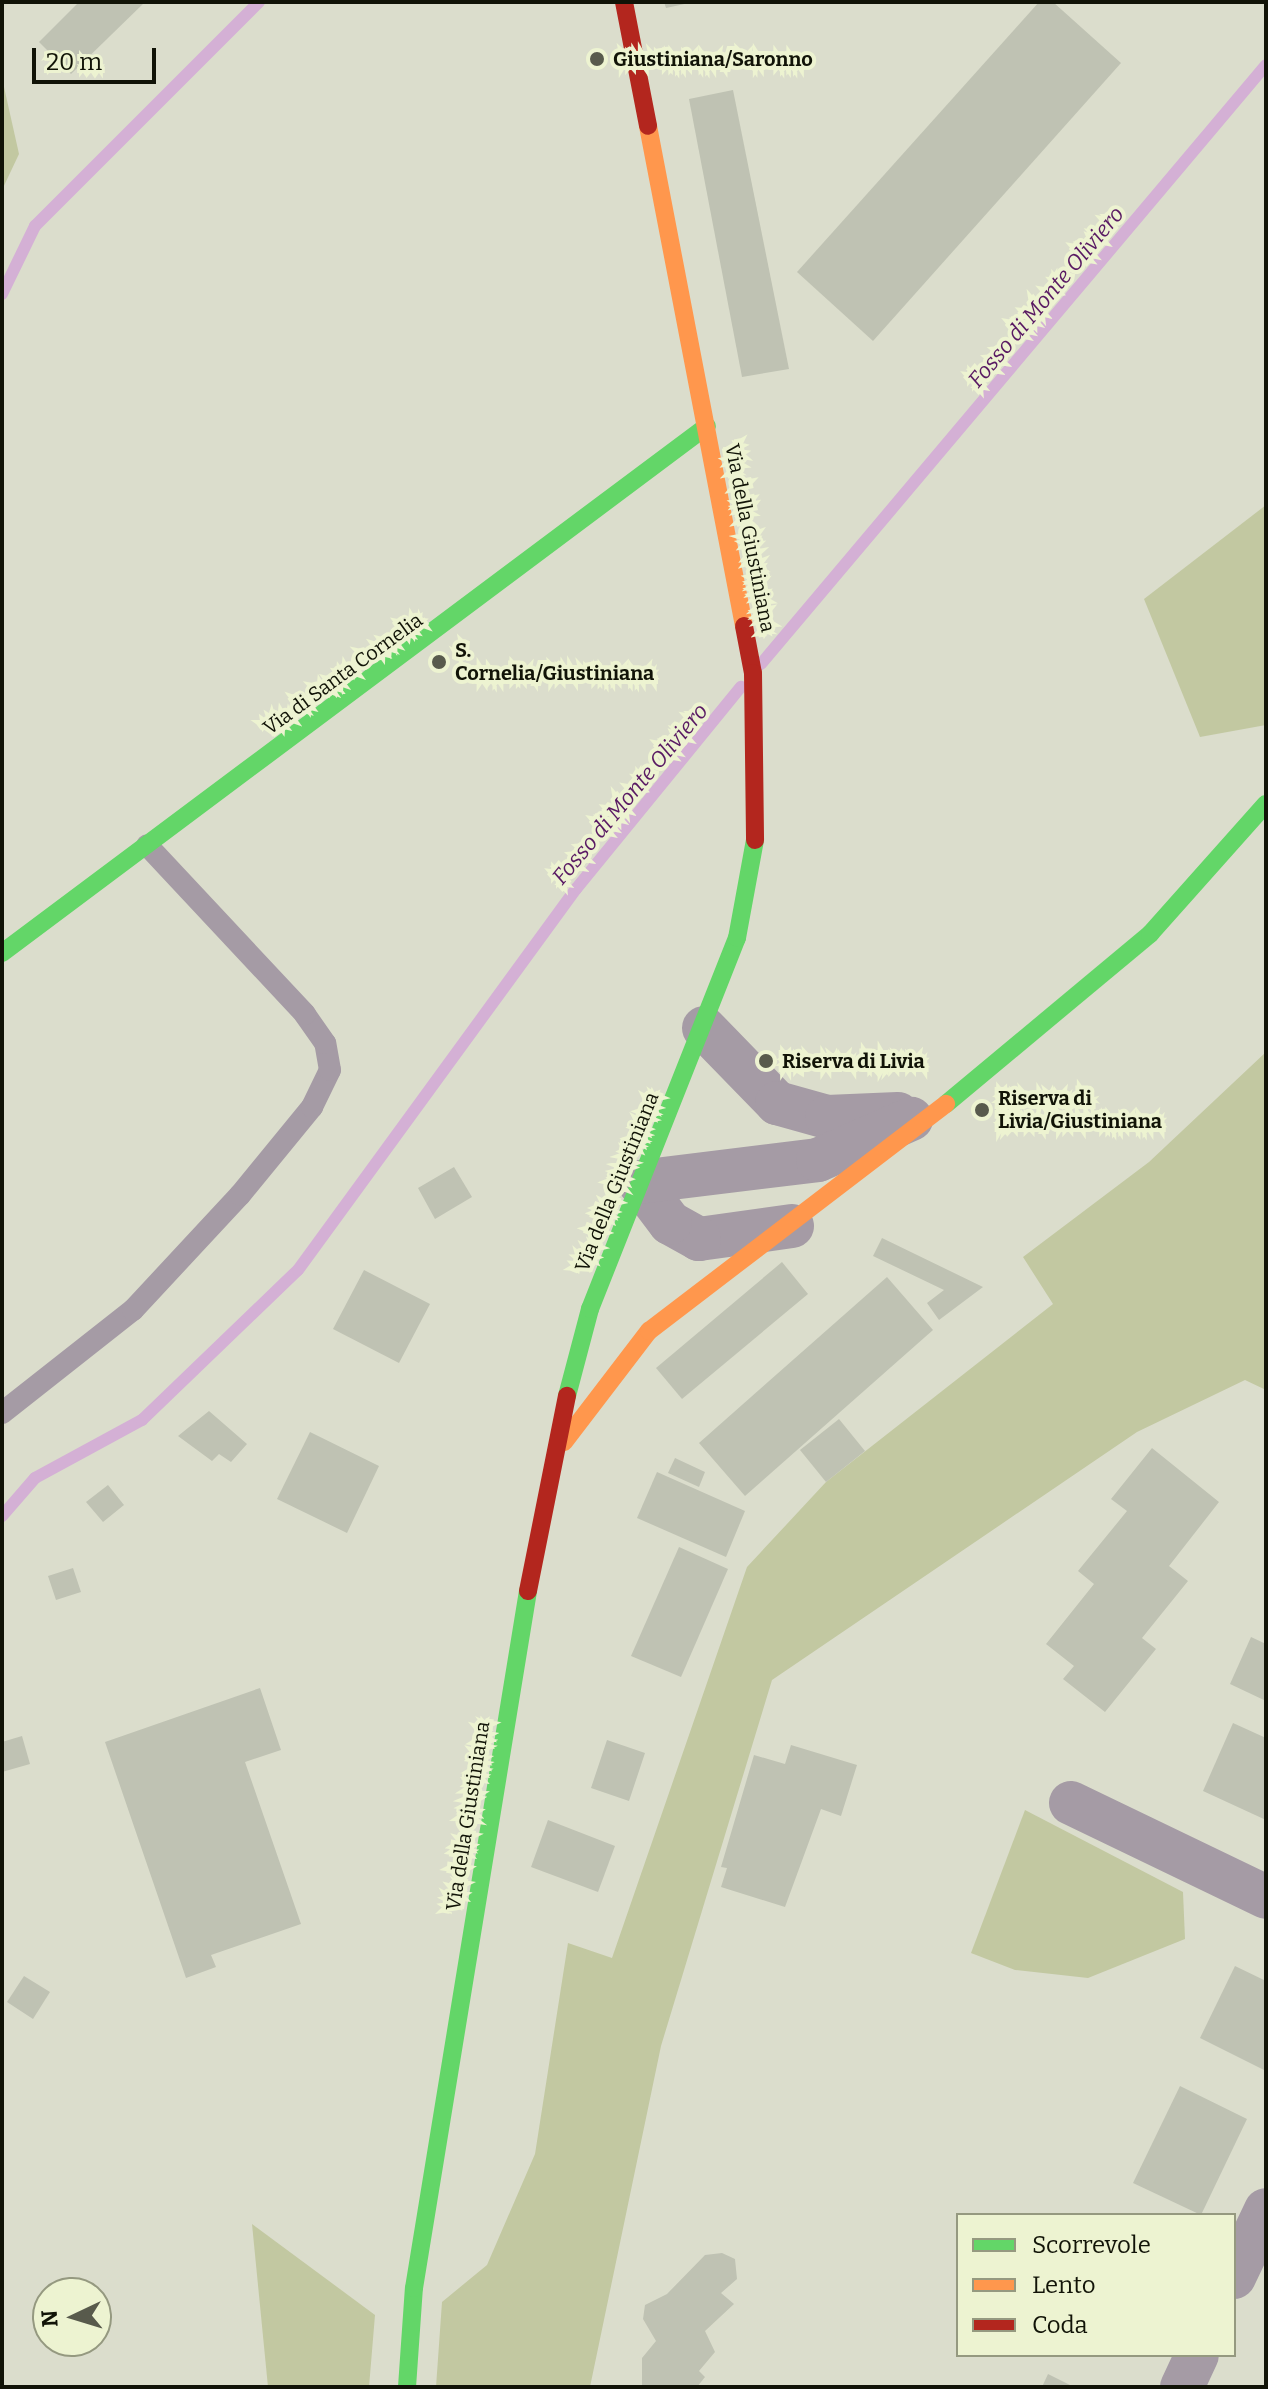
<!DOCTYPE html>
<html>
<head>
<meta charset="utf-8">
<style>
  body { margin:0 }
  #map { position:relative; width:1268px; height:2389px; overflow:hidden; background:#dbddcc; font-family:Bitter,serif }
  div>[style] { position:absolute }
  .green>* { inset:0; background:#c2c8a1 }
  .stream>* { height:12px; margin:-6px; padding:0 6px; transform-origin:6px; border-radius:6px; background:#d4b0d5 }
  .building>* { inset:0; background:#bfc2b3 }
  .lane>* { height:22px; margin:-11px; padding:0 11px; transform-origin:11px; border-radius:11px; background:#a59ba5 }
  .street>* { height:44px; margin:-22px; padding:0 22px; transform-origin:22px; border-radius:22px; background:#a59ba5 }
  .fast>* { height:18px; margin:-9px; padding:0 9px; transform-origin:9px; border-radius:9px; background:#63d668 }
  .slow>* { height:18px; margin:-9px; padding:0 9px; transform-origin:9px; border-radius:9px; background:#ff974d }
  .jam>* { height:18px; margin:-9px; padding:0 9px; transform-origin:9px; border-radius:9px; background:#b3261e }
  .dots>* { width:22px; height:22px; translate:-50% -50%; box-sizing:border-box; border:4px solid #edf3d1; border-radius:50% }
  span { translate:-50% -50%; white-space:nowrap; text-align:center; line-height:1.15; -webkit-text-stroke:8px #edf3d1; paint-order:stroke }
  .poi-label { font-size:20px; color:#111307; font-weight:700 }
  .left { translate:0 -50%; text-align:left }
  .street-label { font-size:20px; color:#111307 }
  .water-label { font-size:22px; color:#591a63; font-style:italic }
  .frame { position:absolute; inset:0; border:4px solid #111307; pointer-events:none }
  .legend { position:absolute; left:956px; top:2213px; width:280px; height:144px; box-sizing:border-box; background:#edf3d1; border:2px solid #959980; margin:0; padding:10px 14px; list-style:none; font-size:24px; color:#111307 }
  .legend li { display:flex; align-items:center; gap:16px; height:40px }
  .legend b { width:40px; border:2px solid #959980 }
  .north { position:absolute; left:32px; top:2277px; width:80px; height:80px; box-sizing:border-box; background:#edf3d1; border:2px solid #959980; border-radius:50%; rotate:266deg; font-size:22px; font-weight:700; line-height:32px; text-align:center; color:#111307 }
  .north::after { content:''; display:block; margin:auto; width:28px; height:36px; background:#585a4c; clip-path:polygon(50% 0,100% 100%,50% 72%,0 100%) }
  .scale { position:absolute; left:32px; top:48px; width:124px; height:36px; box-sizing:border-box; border:4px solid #111307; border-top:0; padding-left:10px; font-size:24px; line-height:28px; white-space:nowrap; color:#111307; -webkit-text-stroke:6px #edf3d1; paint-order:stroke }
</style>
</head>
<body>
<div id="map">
  <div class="green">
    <i style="clip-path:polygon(2px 78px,19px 154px,2px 190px)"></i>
    <i style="clip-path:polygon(1266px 505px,1266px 725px,1200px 737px,1144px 599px)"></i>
    <i style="clip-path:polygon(1266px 1052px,1266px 1390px,1245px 1380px,1137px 1432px,772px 1680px,661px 2046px,590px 2387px,436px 2387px,442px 2302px,487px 2265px,535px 2154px,568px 1943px,612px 1958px,747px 1567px,826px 1482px,1053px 1304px,1023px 1257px,1149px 1162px)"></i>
    <i style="clip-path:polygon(1025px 1810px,1183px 1892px,1185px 1939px,1088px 1978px,1015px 1970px,971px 1953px)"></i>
    <i style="clip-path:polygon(252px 2224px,375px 2315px,369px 2387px,268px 2387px)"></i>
  </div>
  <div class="stream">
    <i style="left:2px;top:294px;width:76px;rotate:-64.1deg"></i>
    <i style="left:35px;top:226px;width:317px;rotate:-45deg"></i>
    <i style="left:761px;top:664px;width:783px;rotate:-49.87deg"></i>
    <i style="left:2px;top:1516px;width:50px;rotate:-49deg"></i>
    <i style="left:35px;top:1478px;width:122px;rotate:-28.5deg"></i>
    <i style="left:142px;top:1420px;width:216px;rotate:-43.9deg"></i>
    <i style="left:298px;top:1270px;width:472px;rotate:-53.9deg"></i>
    <i style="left:576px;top:889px;width:261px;rotate:-50.8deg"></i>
  </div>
  <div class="building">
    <i style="clip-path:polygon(79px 2px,145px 2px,71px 74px,39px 42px)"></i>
    <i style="clip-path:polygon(664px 2px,689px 2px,689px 3px,666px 8px)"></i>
    <i style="clip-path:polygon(1039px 2px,1053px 2px,1121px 63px,873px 341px,797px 272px)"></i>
    <i style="clip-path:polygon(733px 90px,789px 369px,742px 377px,689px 99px)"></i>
    <i style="clip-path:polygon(454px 1167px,472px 1197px,435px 1219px,418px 1188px)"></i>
    <i style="clip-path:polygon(882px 1238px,983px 1287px,939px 1320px,927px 1303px,944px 1290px,873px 1256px)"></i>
    <i style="clip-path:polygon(782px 1262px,808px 1294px,682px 1399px,656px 1368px)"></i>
    <i style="clip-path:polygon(364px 1270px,430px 1304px,399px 1363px,333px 1329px)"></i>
    <i style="clip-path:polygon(887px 1277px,933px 1330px,745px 1496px,699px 1443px)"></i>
    <i style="clip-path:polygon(209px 1411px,247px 1444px,231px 1462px,219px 1454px,212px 1461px,178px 1436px)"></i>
    <i style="clip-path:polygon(839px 1419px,865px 1451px,826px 1482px,800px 1450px)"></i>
    <i style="clip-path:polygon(310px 1432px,379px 1466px,347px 1533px,277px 1499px)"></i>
    <i style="clip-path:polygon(1152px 1448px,1219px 1502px,1169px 1566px,1188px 1581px,1142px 1638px,1156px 1649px,1105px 1712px,1063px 1679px,1074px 1666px,1046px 1644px,1094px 1584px,1078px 1571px,1127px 1511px,1111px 1499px)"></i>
    <i style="clip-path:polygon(675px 1458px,705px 1472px,699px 1487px,668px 1473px)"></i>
    <i style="clip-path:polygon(657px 1472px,745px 1511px,726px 1557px,637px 1518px)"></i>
    <i style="clip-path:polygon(108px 1485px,124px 1505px,103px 1522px,86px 1502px)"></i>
    <i style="clip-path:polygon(679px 1547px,728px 1569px,681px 1677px,631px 1656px)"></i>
    <i style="clip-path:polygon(73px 1568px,81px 1592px,56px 1600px,48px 1576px)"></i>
    <i style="clip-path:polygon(1251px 1637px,1266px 1644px,1266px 1701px,1230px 1684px)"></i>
    <i style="clip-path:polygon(260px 1688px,281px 1750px,245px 1762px,301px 1924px,211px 1955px,216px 1967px,186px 1978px,105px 1742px)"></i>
    <i style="clip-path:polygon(1233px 1723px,1266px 1738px,1266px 1820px,1203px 1791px)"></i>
    <i style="clip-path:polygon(22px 1736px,30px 1764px,2px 1772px,2px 1742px)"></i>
    <i style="clip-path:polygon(607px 1740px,645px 1753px,629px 1801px,591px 1788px)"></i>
    <i style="clip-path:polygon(791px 1745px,857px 1765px,841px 1816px,821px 1809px,785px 1907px,721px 1887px,727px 1868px,721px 1867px,754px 1755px,785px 1764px)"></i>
    <i style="clip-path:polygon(548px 1820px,615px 1846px,598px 1892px,531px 1867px)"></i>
    <i style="clip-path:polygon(1235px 1966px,1266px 1981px,1266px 2071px,1200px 2038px)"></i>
    <i style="clip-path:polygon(24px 1976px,50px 1992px,33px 2019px,7px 2002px)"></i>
    <i style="clip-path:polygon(1180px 2086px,1247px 2119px,1201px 2215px,1133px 2183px)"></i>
    <i style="clip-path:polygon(722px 2253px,735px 2259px,737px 2279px,721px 2293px,734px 2304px,705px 2331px,715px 2352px,699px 2371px,705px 2377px,697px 2387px,642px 2387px,642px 2358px,656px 2341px,643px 2319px,645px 2305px,667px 2294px,705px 2255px)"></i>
    <i style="clip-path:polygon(1048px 2374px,1074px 2387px,1042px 2387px)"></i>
  </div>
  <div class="lane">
    <i style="left:2px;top:1413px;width:167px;rotate:-38.2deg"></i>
    <i style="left:133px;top:1310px;width:157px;rotate:-47.1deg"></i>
    <i style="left:240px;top:1195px;width:114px;rotate:-50.7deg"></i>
    <i style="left:312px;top:1107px;width:41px;rotate:-64.1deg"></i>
    <i style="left:330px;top:1070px;width:27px;rotate:-100deg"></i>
    <i style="left:325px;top:1043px;width:35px;rotate:-125deg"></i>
    <i style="left:305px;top:1014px;width:231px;rotate:-133.1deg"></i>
  </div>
  <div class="street">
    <i style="left:704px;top:1028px;width:105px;rotate:45.8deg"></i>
    <i style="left:777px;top:1103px;width:52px;rotate:15.6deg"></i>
    <i style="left:827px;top:1117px;width:71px;rotate:-2.4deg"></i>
    <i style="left:792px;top:1226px;width:94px;rotate:172deg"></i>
    <i style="left:699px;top:1239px;width:33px;rotate:-151deg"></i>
    <i style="left:670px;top:1223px;width:51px;rotate:-127.1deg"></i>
    <i style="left:639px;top:1182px;width:180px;rotate:-7deg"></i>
    <i style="left:818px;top:1160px;width:102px;rotate:-23.8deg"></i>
    <i style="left:1071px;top:1803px;width:216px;rotate:25.7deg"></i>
    <i style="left:1234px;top:2277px;width:74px;rotate:-64.5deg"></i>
    <i style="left:1182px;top:2387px;width:35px;rotate:-65deg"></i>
  </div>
  <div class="fast">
    <i style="left:2px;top:953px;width:880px;rotate:-36.78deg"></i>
    <i style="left:946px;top:1104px;width:266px;rotate:-39.8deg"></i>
    <i style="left:1150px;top:934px;width:174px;rotate:-48.3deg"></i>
    <i style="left:567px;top:1396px;width:90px;rotate:-75.2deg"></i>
    <i style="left:590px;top:1309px;width:399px;rotate:-68.4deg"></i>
    <i style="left:737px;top:938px;width:100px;rotate:-79.6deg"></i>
    <i style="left:407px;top:2387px;width:99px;rotate:-86deg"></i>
    <i style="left:414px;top:2288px;width:706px;rotate:-80.71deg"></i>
  </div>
  <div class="slow">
    <i style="left:648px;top:126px;width:509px;rotate:79.13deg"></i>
    <i style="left:564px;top:1442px;width:140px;rotate:-52.6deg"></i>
    <i style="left:649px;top:1331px;width:374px;rotate:-37.4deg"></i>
  </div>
  <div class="jam">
    <i style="left:624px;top:2px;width:126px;rotate:79deg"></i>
    <i style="left:744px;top:626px;width:48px;rotate:79.2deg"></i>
    <i style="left:753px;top:673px;width:167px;rotate:89.3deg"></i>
    <i style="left:528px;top:1591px;width:199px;rotate:-78.7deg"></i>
  </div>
  <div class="dots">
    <i style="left:597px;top:59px;background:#585a4c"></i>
    <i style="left:439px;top:662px;background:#585a4c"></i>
    <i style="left:766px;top:1061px;background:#585a4c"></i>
    <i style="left:982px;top:1110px;background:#585a4c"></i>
  </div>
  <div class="poi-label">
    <span class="left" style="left:613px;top:59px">Giustiniana/Saronno</span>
    <span class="left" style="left:455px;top:662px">S.<br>Cornelia/Giustiniana</span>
    <span class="left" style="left:782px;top:1061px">Riserva di Livia</span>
    <span class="left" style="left:998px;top:1110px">Riserva di<br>Livia/Giustiniana</span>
  </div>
  <div class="street-label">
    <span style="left:750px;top:538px;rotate:79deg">Via della Giustiniana</span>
    <span style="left:343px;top:674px;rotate:-36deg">Via di Santa Cornelia</span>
    <span style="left:617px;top:1182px;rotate:-68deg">Via della Giustiniana</span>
    <span style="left:468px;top:1816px;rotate:-81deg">Via della Giustiniana</span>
  </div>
  <div class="water-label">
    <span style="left:1046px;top:297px;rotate:-50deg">Fosso di Monte Oliviero</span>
    <span style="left:630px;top:794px;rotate:-50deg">Fosso di Monte Oliviero</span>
  </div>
  <div class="frame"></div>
  <ul class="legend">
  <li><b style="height:10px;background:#63d668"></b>Scorrevole</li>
  <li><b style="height:10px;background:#ff974d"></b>Lento</li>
  <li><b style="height:10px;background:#b3261e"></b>Coda</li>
  </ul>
  <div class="north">N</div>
  <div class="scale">20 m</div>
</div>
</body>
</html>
